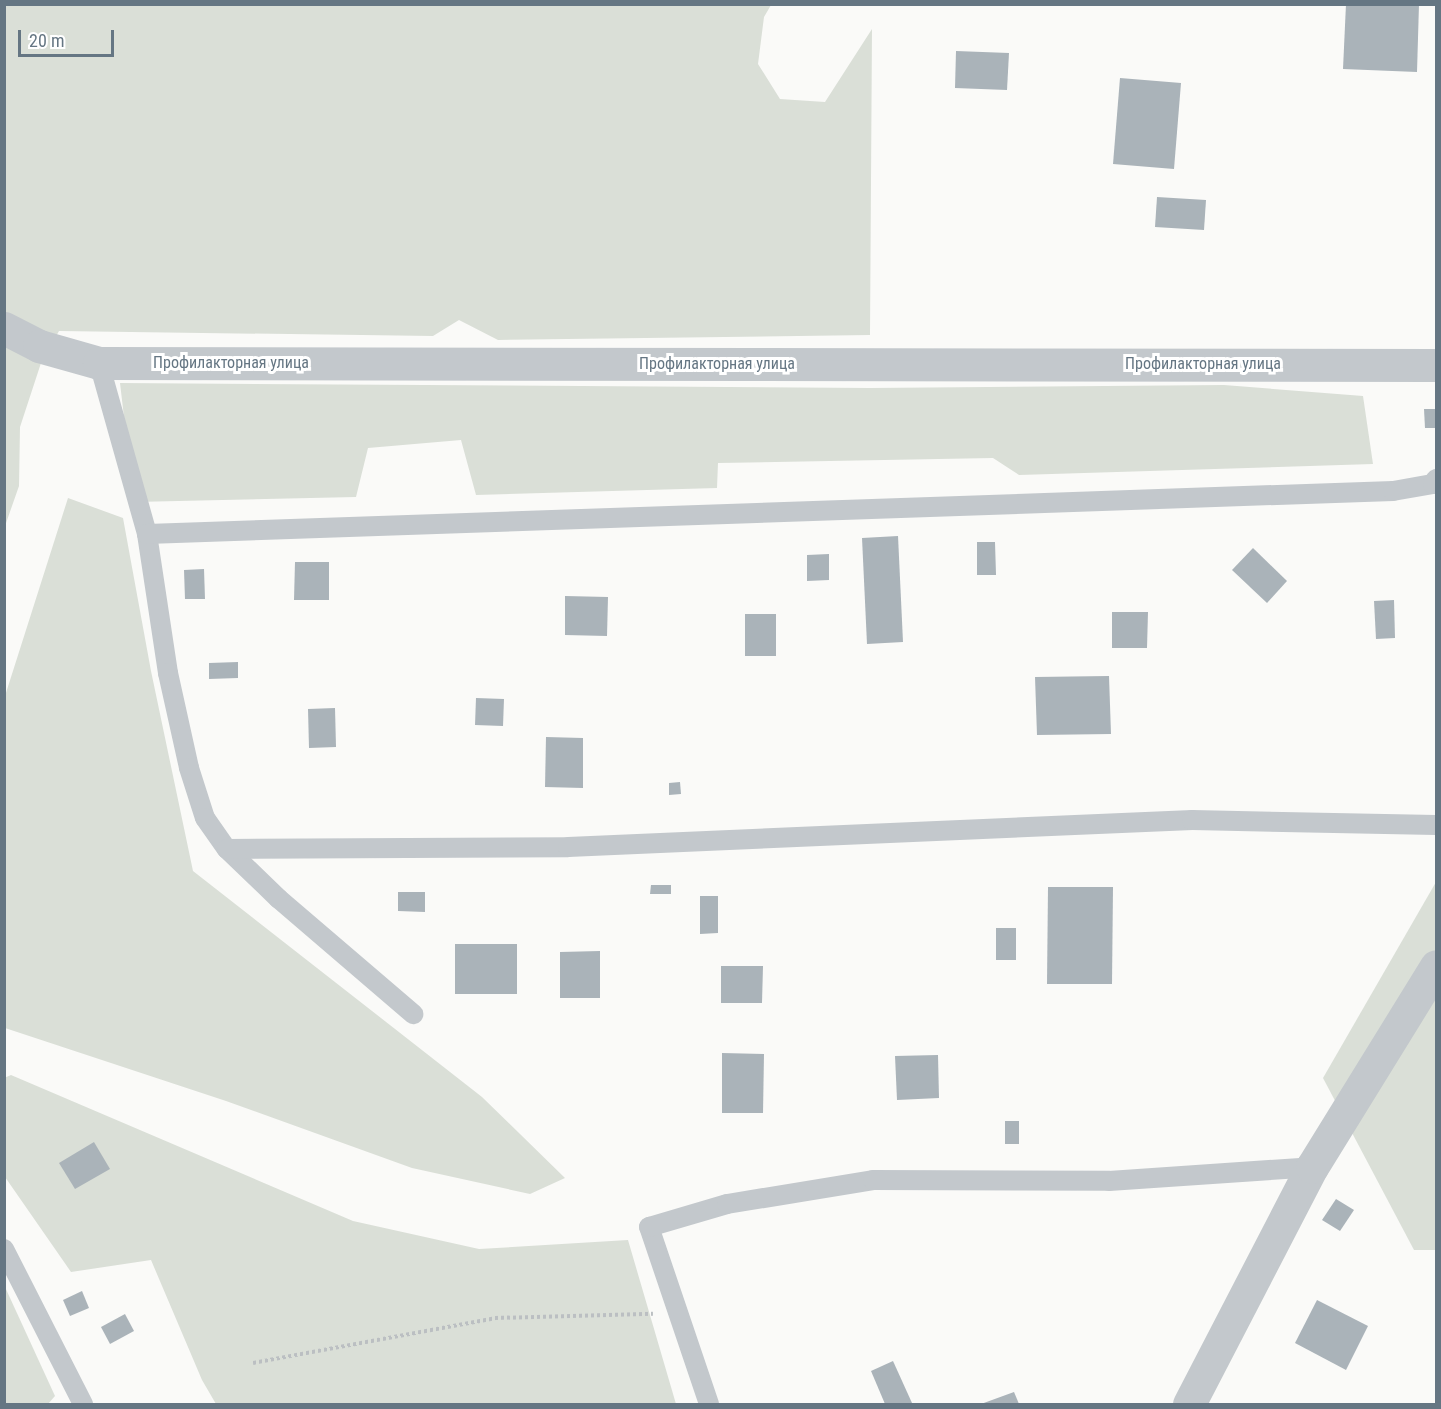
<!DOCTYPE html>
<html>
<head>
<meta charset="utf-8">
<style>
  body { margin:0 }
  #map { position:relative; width:1441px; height:1409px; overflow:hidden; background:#fafaf8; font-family:"Roboto Condensed",sans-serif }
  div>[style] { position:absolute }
  .green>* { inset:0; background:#dadfd7 }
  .building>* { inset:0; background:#aab3b9 }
  .path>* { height:4px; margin-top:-2px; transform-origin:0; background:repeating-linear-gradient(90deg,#bbbfc2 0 3px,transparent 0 6px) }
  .service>* { height:20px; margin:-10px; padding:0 10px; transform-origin:10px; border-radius:10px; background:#c3c8cc }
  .minor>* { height:33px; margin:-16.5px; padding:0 16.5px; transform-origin:16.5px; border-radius:16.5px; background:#c3c8cc }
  span { translate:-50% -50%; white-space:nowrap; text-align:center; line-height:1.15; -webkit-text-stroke:6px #fff; paint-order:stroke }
  .street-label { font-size:16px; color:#657683 }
  .frame { position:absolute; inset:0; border:6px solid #657683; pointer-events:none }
  .scale { position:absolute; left:18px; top:30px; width:96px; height:27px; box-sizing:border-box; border:3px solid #657683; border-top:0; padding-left:8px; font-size:18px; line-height:21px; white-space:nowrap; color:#657683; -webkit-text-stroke:4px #fff; paint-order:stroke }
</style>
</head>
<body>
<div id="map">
  <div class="green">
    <i style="clip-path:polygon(5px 5px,771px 5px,764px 17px,758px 64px,780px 99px,825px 102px,872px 29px,870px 335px,498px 340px,459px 320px,433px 336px,59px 331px,41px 363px,20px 427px,19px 486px,5px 526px)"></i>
    <i style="clip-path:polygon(120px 383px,870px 388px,1224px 385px,1363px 396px,1373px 464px,1019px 475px,993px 458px,718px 463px,717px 488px,476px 495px,461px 440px,368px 448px,356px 497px,134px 502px)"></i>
    <i style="clip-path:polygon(68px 498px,123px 518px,151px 671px,193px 871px,482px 1097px,565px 1178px,530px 1194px,412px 1168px,226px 1101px,5px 1028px,5px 696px)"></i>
    <i style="clip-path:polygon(1436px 882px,1436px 1250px,1414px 1250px,1323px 1078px)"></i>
    <i style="clip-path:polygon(11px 1075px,353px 1221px,479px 1249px,628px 1240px,676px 1404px,216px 1404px,202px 1380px,151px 1260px,71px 1272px,5px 1177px,4px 1078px)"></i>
    <i style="clip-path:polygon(5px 1287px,55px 1396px,48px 1404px,5px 1404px)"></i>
  </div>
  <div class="building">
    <i style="clip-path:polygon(1346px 4px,1419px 4px,1417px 72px,1343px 69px)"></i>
    <i style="clip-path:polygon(956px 51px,1009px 53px,1007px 90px,955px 88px)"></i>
    <i style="clip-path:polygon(1120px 78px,1181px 83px,1174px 169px,1113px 164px)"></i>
    <i style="clip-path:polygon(1157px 197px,1206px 200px,1204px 230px,1155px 227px)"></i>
    <i style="clip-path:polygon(1424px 409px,1436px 409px,1436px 428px,1425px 428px)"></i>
    <i style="clip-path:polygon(898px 536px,903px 642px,867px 644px,862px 538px)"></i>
    <i style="clip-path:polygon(977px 542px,995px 542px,996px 575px,977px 575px)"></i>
    <i style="clip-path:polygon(1253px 548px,1287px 581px,1267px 603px,1232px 570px)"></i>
    <i style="clip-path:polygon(829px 554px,829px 580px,807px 581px,807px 555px)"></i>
    <i style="clip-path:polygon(295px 562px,329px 562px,329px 600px,294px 600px)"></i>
    <i style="clip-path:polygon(204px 569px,205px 599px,185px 599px,184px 570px)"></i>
    <i style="clip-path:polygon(565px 596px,608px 597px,607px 636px,565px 635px)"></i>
    <i style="clip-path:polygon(1394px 600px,1395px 638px,1376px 639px,1374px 601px)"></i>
    <i style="clip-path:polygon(1112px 612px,1148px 612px,1147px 648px,1112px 648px)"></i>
    <i style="clip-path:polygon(745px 614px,776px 614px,776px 656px,745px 656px)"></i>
    <i style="clip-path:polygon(238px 662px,238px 678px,209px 679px,209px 663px)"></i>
    <i style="clip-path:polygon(1109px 676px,1111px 734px,1037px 735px,1035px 677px)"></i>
    <i style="clip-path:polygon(476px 698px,504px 699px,503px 726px,475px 725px)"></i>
    <i style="clip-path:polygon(335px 708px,336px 747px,309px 748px,308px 709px)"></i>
    <i style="clip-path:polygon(546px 737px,583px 738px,583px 788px,545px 787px)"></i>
    <i style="clip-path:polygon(680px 782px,681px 794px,669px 795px,669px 783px)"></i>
    <i style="clip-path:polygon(651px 885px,671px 885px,671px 894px,650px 894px)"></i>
    <i style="clip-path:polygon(1048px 887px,1113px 887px,1112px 984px,1047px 984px)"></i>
    <i style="clip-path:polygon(398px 892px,425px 892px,425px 912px,398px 911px)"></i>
    <i style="clip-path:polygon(700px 896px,718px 896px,718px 933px,700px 934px)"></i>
    <i style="clip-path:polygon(996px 928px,1016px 928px,1016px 960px,996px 960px)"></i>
    <i style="clip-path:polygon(455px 944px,517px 944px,517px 994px,455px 994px)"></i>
    <i style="clip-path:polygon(600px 951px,600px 998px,560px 998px,560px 952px)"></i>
    <i style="clip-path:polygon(721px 966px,763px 966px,762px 1003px,721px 1003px)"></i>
    <i style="clip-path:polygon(722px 1053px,764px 1054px,763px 1113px,722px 1113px)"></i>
    <i style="clip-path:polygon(938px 1055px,939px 1098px,897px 1100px,895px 1056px)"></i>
    <i style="clip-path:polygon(1005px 1121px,1019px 1121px,1019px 1144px,1005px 1144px)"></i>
    <i style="clip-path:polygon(94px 1142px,110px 1169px,75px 1189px,59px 1163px)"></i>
    <i style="clip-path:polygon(1336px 1199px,1354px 1210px,1340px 1231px,1322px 1220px)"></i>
    <i style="clip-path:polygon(82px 1291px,89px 1308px,70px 1316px,63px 1300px)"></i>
    <i style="clip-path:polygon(1317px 1300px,1368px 1326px,1346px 1370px,1295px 1343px)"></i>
    <i style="clip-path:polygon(125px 1314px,134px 1331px,110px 1344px,101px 1327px)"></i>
    <i style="clip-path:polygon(893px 1361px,912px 1403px,909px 1404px,885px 1404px,871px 1371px)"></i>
    <i style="clip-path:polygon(1014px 1392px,1019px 1404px,981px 1404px)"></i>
  </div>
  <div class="path">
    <i style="left:253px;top:1363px;width:246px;rotate:-10.5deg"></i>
    <i style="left:495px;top:1318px;width:158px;rotate:-1.5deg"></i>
  </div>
  <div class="service">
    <i style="left:99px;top:363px;width:178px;rotate:74.3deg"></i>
    <i style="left:147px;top:534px;width:141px;rotate:81.4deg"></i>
    <i style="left:168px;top:673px;width:97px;rotate:77.5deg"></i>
    <i style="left:189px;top:768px;width:52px;rotate:72.3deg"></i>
    <i style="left:205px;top:818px;width:38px;rotate:55deg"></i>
    <i style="left:227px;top:849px;width:72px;rotate:43.9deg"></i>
    <i style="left:279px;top:899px;width:177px;rotate:40.6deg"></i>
    <i style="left:147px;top:534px;width:1247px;rotate:-1.98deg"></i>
    <i style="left:1393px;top:491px;width:41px;rotate:-9.9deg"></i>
    <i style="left:1433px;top:484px;width:6px;rotate:-59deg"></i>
    <i style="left:227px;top:849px;width:341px;rotate:-0.3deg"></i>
    <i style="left:568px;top:847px;width:625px;rotate:-2.48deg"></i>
    <i style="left:1192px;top:820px;width:244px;rotate:1.2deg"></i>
    <i style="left:4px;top:1249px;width:174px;rotate:63deg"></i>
    <i style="left:709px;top:1404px;width:187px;rotate:-108.7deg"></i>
    <i style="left:649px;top:1227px;width:81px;rotate:-16.4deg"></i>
    <i style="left:727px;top:1204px;width:148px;rotate:-9.3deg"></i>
    <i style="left:873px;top:1180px;width:236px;rotate:0.2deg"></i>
    <i style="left:1109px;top:1181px;width:203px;rotate:-3.9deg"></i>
  </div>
  <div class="minor">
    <i style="left:4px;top:328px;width:39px;rotate:27deg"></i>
    <i style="left:39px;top:346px;width:62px;rotate:15.8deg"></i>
    <i style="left:99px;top:363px;width:1337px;rotate:0.09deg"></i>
    <i style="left:1189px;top:1404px;width:267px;rotate:-62.6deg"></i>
    <i style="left:1312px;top:1167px;width:236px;rotate:-58.3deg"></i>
  </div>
  <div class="street-label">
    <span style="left:231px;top:363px">Профилакторная улица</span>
    <span style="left:717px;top:364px">Профилакторная улица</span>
    <span style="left:1203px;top:364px">Профилакторная улица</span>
  </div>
  <div class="frame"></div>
  <div class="scale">20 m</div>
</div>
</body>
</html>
